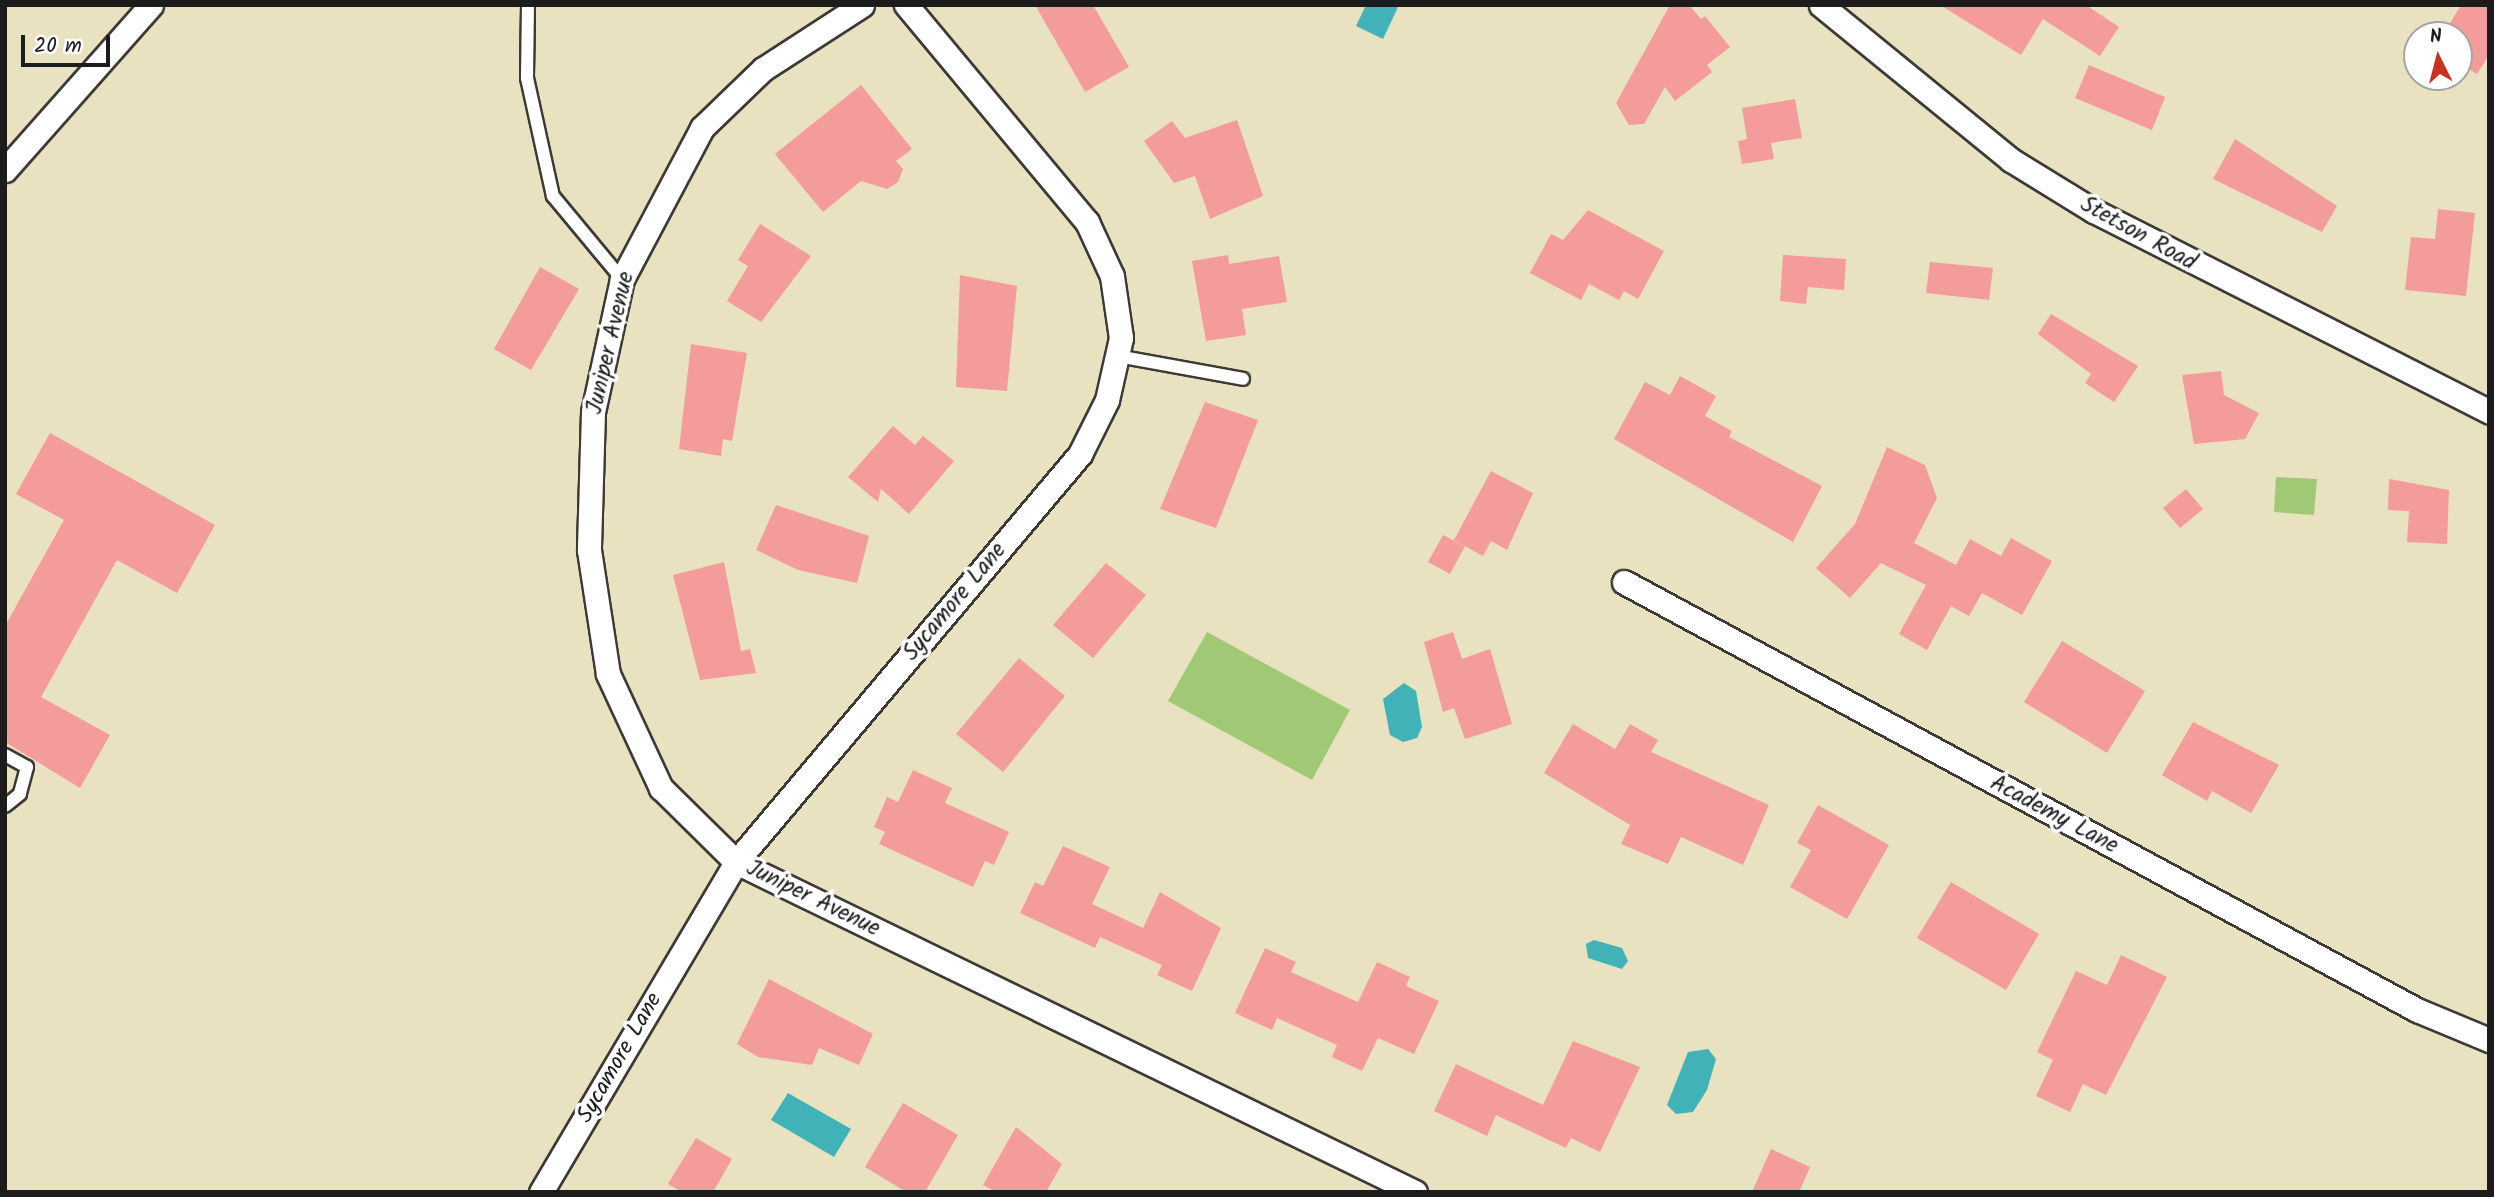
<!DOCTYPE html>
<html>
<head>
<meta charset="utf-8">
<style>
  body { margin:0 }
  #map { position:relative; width:2494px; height:1197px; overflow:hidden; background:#e9e2c1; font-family:Kalam,sans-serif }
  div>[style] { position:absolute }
  .green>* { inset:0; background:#a1c975 }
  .water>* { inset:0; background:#41b2b8 }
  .building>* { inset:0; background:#f49b9b }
  .roads { filter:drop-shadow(2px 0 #3b3a35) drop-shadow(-2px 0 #3b3a35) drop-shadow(0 2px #3b3a35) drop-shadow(0 -2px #3b3a35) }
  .lane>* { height:12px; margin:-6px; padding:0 6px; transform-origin:6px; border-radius:6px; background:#fff }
  .street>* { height:23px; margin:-11.5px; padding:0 11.5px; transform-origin:11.5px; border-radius:11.5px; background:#fff }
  span { translate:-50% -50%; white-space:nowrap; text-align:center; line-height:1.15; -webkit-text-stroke:7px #fff; paint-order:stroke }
  .street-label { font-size:23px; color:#1c1c1c }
  .frame { position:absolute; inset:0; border:7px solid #1c1c1c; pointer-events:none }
  .north { position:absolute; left:2403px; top:21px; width:70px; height:70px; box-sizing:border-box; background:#fff; border:2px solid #a4a4a4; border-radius:50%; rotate:354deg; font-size:19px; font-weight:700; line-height:28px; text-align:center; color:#1c1c1c }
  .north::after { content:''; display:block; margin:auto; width:24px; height:32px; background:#c8321e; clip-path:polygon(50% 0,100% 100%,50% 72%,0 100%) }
  .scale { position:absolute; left:21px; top:35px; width:89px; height:32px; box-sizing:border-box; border:4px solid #1c1c1c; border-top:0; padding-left:9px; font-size:21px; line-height:24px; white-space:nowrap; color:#1c1c1c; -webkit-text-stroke:5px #fff; paint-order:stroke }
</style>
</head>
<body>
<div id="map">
  <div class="green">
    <i style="clip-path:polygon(2276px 477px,2317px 479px,2314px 515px,2274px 512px)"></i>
    <i style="clip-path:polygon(1207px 632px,1350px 710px,1312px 780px,1168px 701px)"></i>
  </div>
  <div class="water">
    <i style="clip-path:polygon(1366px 5px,1399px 5px,1383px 39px,1356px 26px)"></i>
    <i style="clip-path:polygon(1404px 683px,1416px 691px,1422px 727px,1417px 738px,1403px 742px,1390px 735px,1383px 699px)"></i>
    <i style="clip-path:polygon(1594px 940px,1622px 948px,1628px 961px,1622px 969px,1588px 958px,1586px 944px)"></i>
    <i style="clip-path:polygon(1708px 1049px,1716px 1059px,1707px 1090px,1693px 1112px,1676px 1114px,1667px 1105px,1688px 1052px)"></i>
    <i style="clip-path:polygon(788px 1093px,851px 1129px,834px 1157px,771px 1120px)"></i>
  </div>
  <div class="building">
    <i style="clip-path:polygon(1035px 5px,1093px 5px,1129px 67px,1085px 92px)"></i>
    <i style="clip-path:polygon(1670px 5px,1689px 5px,1701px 19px,1705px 16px,1730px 47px,1707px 65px,1712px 72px,1675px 101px,1665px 87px,1644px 124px,1629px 125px,1616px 103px)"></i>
    <i style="clip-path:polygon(1940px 5px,2086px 5px,2119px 27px,2100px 56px,2043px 19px,2021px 55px)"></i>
    <i style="clip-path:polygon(2461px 5px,2489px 5px,2489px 55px,2477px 74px,2459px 63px,2459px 31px,2449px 25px)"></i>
    <i style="clip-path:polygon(2089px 65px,2165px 97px,2152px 130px,2075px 98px)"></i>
    <i style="clip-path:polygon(861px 85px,912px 149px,896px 161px,903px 169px,898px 182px,887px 189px,861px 181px,823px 212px,775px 154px)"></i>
    <i style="clip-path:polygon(1795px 99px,1802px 138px,1771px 143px,1774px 159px,1742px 164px,1738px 141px,1747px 139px,1742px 108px)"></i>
    <i style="clip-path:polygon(1237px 120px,1263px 196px,1210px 219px,1195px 176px,1174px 183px,1144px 141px,1172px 121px,1185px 138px)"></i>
    <i style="clip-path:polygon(2235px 139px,2337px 206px,2322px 232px,2213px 179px)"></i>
    <i style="clip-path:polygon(2438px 209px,2475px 213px,2466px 296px,2405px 290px,2411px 237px,2435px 239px)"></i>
    <i style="clip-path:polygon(1588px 210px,1664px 251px,1638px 299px,1624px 291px,1619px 300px,1589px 284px,1581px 300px,1530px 273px,1551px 234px,1563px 240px)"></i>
    <i style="clip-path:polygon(760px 224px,811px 256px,761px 322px,727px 301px,748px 266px,738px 260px)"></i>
    <i style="clip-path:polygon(1228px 255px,1229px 264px,1279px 256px,1287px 302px,1242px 309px,1246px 335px,1206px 341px,1192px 261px)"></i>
    <i style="clip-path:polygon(1783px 255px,1846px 259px,1844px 290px,1808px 287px,1806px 304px,1780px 301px)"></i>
    <i style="clip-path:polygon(1930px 262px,1993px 268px,1989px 300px,1926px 293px)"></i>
    <i style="clip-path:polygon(540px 267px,579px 289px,531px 370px,494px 349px)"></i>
    <i style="clip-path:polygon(960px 275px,1017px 286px,1007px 391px,956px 387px)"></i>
    <i style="clip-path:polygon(2051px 314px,2138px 366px,2114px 402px,2085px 383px,2091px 374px,2038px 334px)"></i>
    <i style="clip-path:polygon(691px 344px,747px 353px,732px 441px,723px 439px,721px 456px,679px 449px)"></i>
    <i style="clip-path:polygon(2221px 371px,2224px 395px,2259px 413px,2245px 439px,2194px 444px,2182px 375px)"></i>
    <i style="clip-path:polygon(1680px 376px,1716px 396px,1705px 416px,1732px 431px,1729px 437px,1822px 486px,1793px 542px,1614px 439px,1645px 382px,1670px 395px)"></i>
    <i style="clip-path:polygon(1205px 402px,1258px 420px,1216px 528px,1160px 509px)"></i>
    <i style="clip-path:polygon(893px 426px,915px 445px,923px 436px,954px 461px,909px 514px,881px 489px,878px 502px,848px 477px)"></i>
    <i style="clip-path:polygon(50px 433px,215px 525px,177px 593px,117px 560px,41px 697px,110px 735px,80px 788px,5px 742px,5px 626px,64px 520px,16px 494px)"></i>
    <i style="clip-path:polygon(1887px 447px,1925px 465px,1937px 498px,1914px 543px,1956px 565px,1970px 539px,2001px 556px,2011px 538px,2052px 561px,2022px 615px,1982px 593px,1969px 616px,1951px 606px,1927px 650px,1899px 634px,1926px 585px,1881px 563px,1850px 598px,1816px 568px,1855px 524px)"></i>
    <i style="clip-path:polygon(1491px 471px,1533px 493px,1507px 550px,1491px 541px,1483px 556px,1454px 540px)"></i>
    <i style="clip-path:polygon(2389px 479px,2449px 490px,2447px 544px,2407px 542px,2409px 511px,2388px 510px)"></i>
    <i style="clip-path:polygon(2186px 489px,2203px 509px,2180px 528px,2163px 508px)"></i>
    <i style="clip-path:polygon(776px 505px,869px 536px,857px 583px,798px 570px,756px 550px)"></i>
    <i style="clip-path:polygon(1443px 535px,1465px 546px,1450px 574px,1428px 562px)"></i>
    <i style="clip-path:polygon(724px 562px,741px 651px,750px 649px,756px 673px,700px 680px,673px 575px)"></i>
    <i style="clip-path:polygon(1106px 563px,1146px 595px,1093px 658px,1053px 625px)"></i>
    <i style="clip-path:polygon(1453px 632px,1462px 659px,1490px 649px,1512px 724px,1465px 739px,1454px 708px,1443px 712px,1424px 642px)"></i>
    <i style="clip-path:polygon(2062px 641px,2145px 691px,2107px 753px,2024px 702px)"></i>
    <i style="clip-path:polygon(1019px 658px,1065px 696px,1003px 772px,956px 734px)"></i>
    <i style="clip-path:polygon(2193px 722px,2279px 765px,2251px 813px,2212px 791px,2207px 801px,2162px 775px)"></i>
    <i style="clip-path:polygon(1573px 724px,1615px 749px,1630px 724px,1658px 740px,1651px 752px,1769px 805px,1743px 865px,1681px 837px,1668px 864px,1621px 844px,1630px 825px,1544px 773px)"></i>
    <i style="clip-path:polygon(913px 770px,952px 788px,945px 803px,1009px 832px,994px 865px,985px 861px,973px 887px,879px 844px,885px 832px,874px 827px,887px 797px,898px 802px)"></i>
    <i style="clip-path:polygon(1818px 805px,1889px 845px,1847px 919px,1790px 887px,1811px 850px,1797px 843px)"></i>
    <i style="clip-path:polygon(1063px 846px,1110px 867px,1092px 904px,1143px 928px,1160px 892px,1221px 928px,1192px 991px,1157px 975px,1162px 965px,1100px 937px,1095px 948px,1020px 913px,1035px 882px,1043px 886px)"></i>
    <i style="clip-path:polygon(1951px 882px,2039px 934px,2006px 990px,1917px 938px)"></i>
    <i style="clip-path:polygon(1265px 948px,1296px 962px,1291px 972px,1358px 1002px,1377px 962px,1410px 977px,1406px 986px,1439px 1001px,1414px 1054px,1378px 1038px,1362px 1071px,1332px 1057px,1337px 1045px,1277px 1018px,1272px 1030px,1235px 1013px)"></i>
    <i style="clip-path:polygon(2121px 955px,2167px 977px,2106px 1095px,2083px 1084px,2070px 1112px,2036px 1096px,2053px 1060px,2037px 1052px,2076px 971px,2107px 985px)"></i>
    <i style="clip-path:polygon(769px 979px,873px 1034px,859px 1065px,819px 1048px,812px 1065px,758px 1057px,737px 1044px)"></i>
    <i style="clip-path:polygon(1573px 1041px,1640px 1067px,1600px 1152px,1571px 1138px,1566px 1148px,1496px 1115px,1487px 1136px,1434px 1111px,1456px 1064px,1543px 1105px)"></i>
    <i style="clip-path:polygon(903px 1103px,958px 1135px,925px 1192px,906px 1192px,865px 1167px)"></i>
    <i style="clip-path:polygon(1016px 1127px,1062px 1164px,1046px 1192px,996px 1192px,983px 1185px)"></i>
    <i style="clip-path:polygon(696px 1138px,732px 1159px,713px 1192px,682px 1192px,668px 1184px)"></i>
    <i style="clip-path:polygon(1771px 1149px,1810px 1167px,1799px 1192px,1752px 1192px)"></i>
  </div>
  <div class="roads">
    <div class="lane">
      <i style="left:528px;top:5px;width:73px;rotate:90.8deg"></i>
      <i style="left:527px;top:78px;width:121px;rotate:77.6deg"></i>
      <i style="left:553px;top:196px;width:108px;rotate:50.3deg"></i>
      <i style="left:1117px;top:356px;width:128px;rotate:10.3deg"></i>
      <i style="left:5px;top:755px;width:25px;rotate:29deg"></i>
      <i style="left:27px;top:767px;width:28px;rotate:105deg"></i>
      <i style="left:20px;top:794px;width:19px;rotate:141deg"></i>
    </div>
    <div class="street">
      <i style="left:862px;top:5px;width:118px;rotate:147.1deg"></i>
      <i style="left:763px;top:69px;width:85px;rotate:136deg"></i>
      <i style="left:702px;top:128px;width:171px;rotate:117.9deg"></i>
      <i style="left:622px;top:279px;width:136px;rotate:102.3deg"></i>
      <i style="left:593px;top:412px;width:138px;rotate:91.7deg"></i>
      <i style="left:589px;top:550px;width:125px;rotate:81.3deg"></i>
      <i style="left:608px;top:674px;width:126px;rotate:65.1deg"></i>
      <i style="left:661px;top:788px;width:105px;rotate:44.6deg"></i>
      <i style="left:736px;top:862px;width:755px;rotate:25.92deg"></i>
      <i style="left:1821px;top:5px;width:245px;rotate:39.2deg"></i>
      <i style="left:2011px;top:160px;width:97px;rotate:31.6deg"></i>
      <i style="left:2094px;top:211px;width:443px;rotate:26.9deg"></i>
      <i style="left:5px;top:170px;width:220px;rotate:-48.5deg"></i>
      <i style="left:1624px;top:582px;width:901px;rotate:28.36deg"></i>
      <i style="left:2417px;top:1010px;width:78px;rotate:22.6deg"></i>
      <i style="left:541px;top:1192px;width:383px;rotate:-59.4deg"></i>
      <i style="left:736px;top:862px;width:534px;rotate:-49.86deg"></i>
      <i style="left:1080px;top:454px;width:60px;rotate:-63.4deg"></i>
      <i style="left:1107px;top:400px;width:64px;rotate:-77.3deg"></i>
      <i style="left:1121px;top:338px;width:63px;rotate:-98.3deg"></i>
      <i style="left:1112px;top:276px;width:60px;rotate:-114.8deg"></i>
      <i style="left:1087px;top:222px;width:283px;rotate:-129.8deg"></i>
    </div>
  </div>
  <div class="street-label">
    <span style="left:2138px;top:234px;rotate:29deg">Stetson Road</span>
    <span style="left:611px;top:343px;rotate:-77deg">Juniper Avenue</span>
    <span style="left:955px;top:602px;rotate:-50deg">Sycamore Lane</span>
    <span style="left:2054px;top:815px;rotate:28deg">Academy Lane</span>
    <span style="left:813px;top:899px;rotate:26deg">Juniper Avenue</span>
    <span style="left:620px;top:1058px;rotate:-60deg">Sycamore Lane</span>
  </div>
  <div class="frame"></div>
  <div class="north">N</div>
  <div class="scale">20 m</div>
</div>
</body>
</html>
